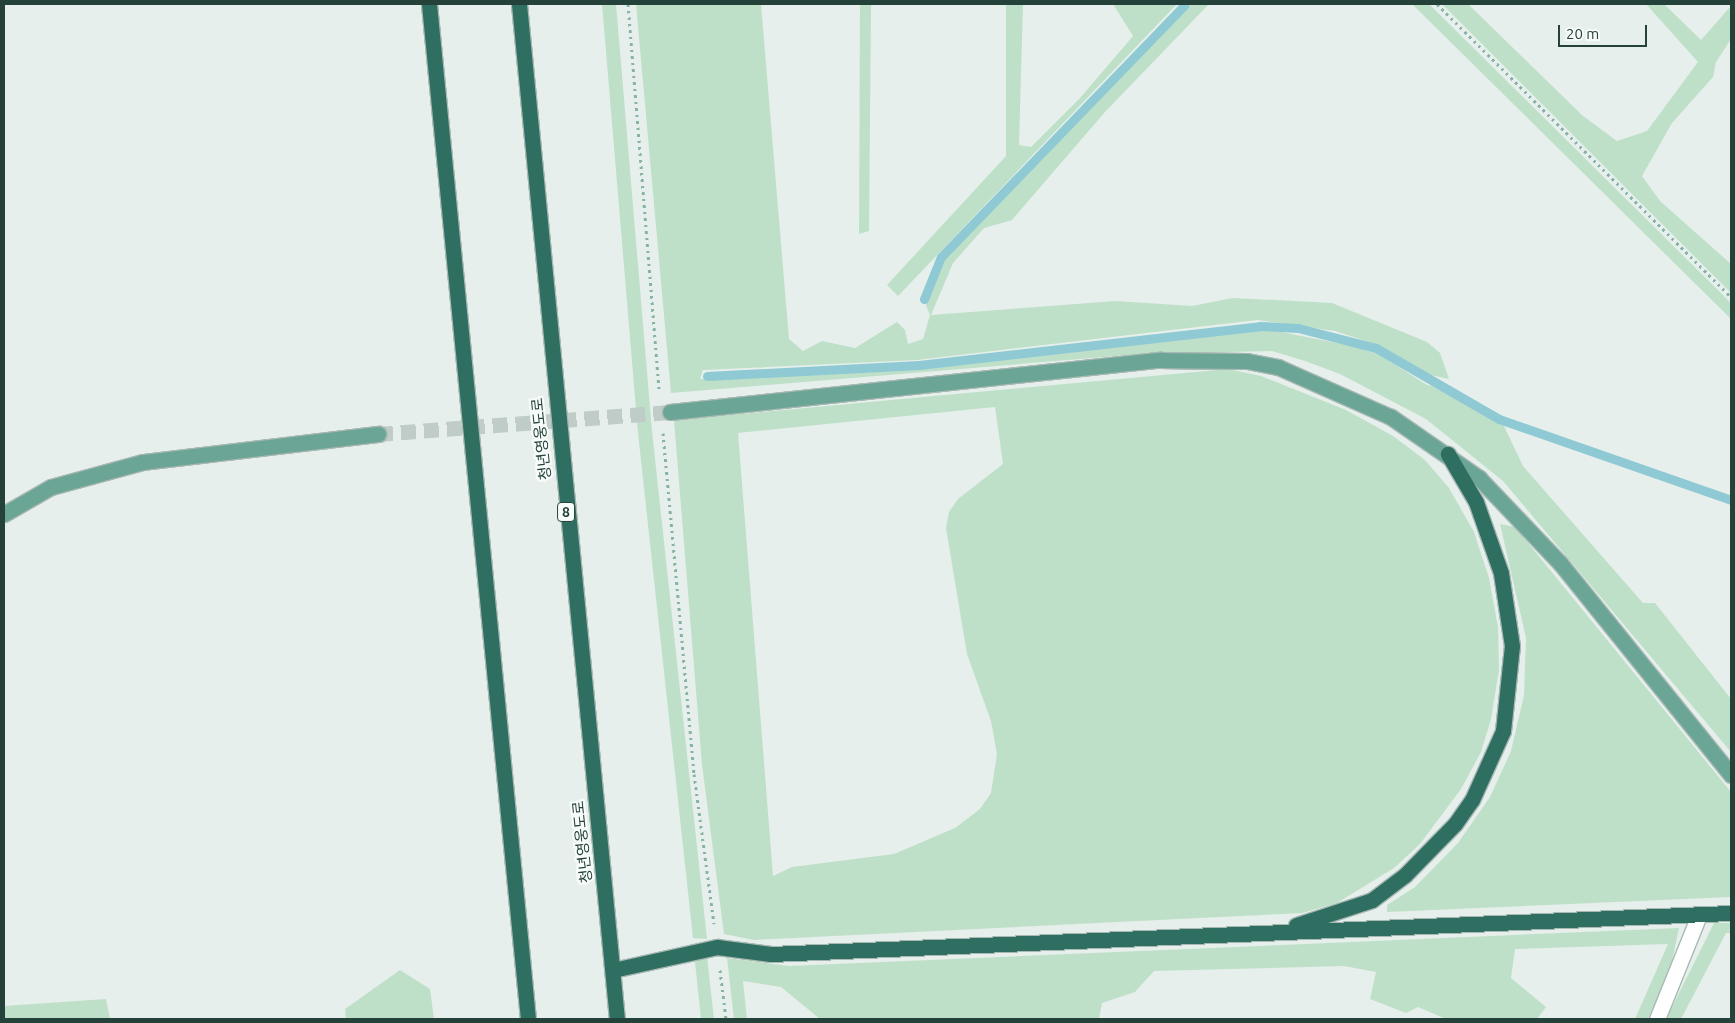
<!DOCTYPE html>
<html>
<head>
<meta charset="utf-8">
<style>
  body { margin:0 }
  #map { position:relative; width:1735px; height:1023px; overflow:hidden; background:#e6efeb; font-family:Ubuntu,"Noto Sans KR",sans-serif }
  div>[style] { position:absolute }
  .green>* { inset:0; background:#bfe0c8 }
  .stream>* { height:9px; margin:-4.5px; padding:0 4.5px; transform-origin:4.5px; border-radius:4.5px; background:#8ec9d4 }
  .major-tunnel>* { height:15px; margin-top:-7.5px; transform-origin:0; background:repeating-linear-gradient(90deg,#bfccc8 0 15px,transparent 0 23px) }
  .path>* { height:3px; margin-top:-1.5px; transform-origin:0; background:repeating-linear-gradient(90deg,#86b3a5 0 2.5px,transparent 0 6.5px) }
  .roads { filter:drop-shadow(1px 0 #a8b8b2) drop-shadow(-1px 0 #a8b8b2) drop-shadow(0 1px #a8b8b2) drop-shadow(0 -1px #a8b8b2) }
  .minor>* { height:15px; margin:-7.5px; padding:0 7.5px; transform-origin:7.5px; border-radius:7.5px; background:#fff }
  .major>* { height:15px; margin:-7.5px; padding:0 7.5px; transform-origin:7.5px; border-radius:7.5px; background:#6aa596 }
  .highway>* { height:15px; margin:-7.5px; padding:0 7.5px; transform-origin:7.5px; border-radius:7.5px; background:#2f6f62 }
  span { translate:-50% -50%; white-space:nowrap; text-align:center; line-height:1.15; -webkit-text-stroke:4.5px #f7fbf9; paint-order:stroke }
  .shield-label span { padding:1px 4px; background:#f7fbf9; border:1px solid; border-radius:4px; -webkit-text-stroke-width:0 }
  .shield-label { font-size:14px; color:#24423a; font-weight:700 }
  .street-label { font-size:15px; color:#24423a }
  .frame { position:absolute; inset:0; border:5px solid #24423a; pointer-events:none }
  .scale { position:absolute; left:1558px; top:25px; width:89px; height:22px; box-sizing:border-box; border:2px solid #24423a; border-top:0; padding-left:6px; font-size:15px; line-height:18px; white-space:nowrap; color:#24423a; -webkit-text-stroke:4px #f7fbf9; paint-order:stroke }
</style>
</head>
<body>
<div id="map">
  <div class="green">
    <i style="clip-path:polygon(602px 4px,616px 4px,652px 431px,707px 939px,693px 938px,638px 433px)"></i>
    <i style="clip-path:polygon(636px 4px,761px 4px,789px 339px,803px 351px,822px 341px,855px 348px,897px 322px,905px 330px,908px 344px,923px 339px,930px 315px,926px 305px,946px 259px,1155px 39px,1192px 4px,1209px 4px,1105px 112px,1012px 220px,984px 228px,953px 263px,931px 315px,1116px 301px,1192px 306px,1233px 298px,1332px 303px,1427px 342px,1440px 353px,1449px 379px,1426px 374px,1372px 343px,1335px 331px,1257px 320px,917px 360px,703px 370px,700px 379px,925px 369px,1217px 333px,1271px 330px,1357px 347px,1380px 355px,1427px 385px,1452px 389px,1502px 422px,1523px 466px,1643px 603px,1655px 603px,1731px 699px,1731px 752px,1503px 481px,1426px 419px,1340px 374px,1305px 361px,1272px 351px,1141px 354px,671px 393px)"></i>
    <i style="clip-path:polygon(860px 4px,871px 4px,869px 231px,859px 234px)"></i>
    <i style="clip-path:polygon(1006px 4px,1023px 4px,1019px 145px,1031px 147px,1080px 98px,1133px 36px,1113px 4px,1177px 4px,898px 296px,887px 285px,1006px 156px)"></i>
    <i style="clip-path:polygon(1412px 4px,1429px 4px,1731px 303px,1731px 319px)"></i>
    <i style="clip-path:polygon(1442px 4px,1468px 4px,1583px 116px,1617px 141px,1647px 131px,1698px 62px,1646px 4px,1664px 4px,1701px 40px,1731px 6px,1731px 39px,1716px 62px,1713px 77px,1672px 123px,1642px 176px,1660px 201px,1731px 264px,1731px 293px)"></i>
    <i style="clip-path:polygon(evenodd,1228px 369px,1261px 376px,1346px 410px,1393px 436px,1425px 460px,1449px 488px,1474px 532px,1489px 578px,1498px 627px,1499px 670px,1491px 719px,1481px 752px,1461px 789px,1420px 844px,1394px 868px,1337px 903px,1302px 913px,754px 940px,724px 934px,702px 765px,674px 420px,1228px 369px,995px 407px,1003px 464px,958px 499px,949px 512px,946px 528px,967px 654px,991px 721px,997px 754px,991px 793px,980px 809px,955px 828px,894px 854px,792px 867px,773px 876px,738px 433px,995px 407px)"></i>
    <i style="clip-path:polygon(1500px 524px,1515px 527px,1731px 792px,1731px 897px,1387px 912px,1387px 905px,1415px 887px,1458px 843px,1490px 797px,1511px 751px,1524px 695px,1526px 638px)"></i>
    <i style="clip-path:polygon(1714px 923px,1731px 923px,1731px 933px,1726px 933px,1681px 1019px,1666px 1019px)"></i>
    <i style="clip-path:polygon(1679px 928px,1670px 971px,1648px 1019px,1635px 1019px,1668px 944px,1515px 949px,1511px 978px,1546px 1007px,1537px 1019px,1446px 1019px,1418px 1007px,1406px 1013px,1370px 999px,1376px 972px,1344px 966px,1154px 971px,1135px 992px,1102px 1003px,1099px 1019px,820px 1019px,781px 987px,743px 981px,747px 1019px,734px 1019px,727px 958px,789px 966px)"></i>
    <i style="clip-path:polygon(707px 957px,714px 1019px,701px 1019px,695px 962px)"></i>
    <i style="clip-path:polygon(400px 970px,430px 989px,434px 1019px,346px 1019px,345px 1009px)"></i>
    <i style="clip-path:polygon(106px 999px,110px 1019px,4px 1019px,4px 1006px)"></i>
  </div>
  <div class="stream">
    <i style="left:924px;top:299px;width:45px;rotate:-68deg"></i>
    <i style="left:941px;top:257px;width:351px;rotate:-46deg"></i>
    <i style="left:707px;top:376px;width:212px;rotate:-3deg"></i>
    <i style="left:919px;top:365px;width:343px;rotate:-6.5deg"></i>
    <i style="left:1260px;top:326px;width:38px;rotate:3deg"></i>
    <i style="left:1298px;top:328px;width:81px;rotate:14.4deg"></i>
    <i style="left:1376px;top:348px;width:142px;rotate:30deg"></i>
    <i style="left:1499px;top:419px;width:246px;rotate:19.2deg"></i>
  </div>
  <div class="major-tunnel">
    <i style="left:378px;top:434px;width:293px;rotate:-4.3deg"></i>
  </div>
  <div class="path">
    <i style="left:628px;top:4px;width:389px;rotate:85.4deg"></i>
    <i style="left:1437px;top:4px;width:415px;rotate:44.9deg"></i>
    <i style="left:663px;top:433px;width:342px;rotate:84.8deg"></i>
    <i style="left:694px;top:774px;width:151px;rotate:82.4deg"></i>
    <i style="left:720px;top:970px;width:49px;rotate:83deg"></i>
  </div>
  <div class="roads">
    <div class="minor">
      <i style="left:1657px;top:1019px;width:112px;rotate:-68deg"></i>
    </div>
    <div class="major">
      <i style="left:670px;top:412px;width:493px;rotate:-6.1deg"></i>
      <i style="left:1160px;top:360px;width:87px;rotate:0.7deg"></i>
      <i style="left:1247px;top:361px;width:32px;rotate:11deg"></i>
      <i style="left:1278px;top:367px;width:124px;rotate:23.9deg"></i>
      <i style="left:1391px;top:417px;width:107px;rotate:34.7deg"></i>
      <i style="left:1479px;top:478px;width:117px;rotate:46.4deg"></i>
      <i style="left:1560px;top:563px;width:272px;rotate:51.1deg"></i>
      <i style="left:4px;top:514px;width:54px;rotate:-29.9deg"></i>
      <i style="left:51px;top:487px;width:95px;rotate:-15.2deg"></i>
      <i style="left:143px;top:462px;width:237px;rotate:-6.8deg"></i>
    </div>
    <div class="highway">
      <i style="left:429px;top:4px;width:1020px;rotate:84.43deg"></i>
      <i style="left:519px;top:4px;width:1020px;rotate:84.49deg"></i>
      <i style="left:1296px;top:925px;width:80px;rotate:-18.2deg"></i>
      <i style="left:1372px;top:900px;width:41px;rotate:-37.1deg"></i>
      <i style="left:1405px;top:875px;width:71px;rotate:-45.6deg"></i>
      <i style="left:1455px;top:824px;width:29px;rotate:-55deg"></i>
      <i style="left:1472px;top:800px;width:76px;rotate:-65.8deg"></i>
      <i style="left:1503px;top:731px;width:85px;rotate:-84deg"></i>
      <i style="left:1512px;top:646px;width:74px;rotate:-98.6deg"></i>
      <i style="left:1501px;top:573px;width:75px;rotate:-109.4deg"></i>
      <i style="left:1476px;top:502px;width:56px;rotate:-120.3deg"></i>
      <i style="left:613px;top:970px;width:107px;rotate:-12.5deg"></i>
      <i style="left:717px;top:947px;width:54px;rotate:7.4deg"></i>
      <i style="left:771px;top:954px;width:961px;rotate:-2.45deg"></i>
    </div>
  </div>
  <div class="shield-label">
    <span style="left:566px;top:512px">8</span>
  </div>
  <div class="street-label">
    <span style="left:541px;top:439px;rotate:-96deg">청년영웅도로</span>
    <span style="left:582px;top:842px;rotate:-96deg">청년영웅도로</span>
  </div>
  <div class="frame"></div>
  <div class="scale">20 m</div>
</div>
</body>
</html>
